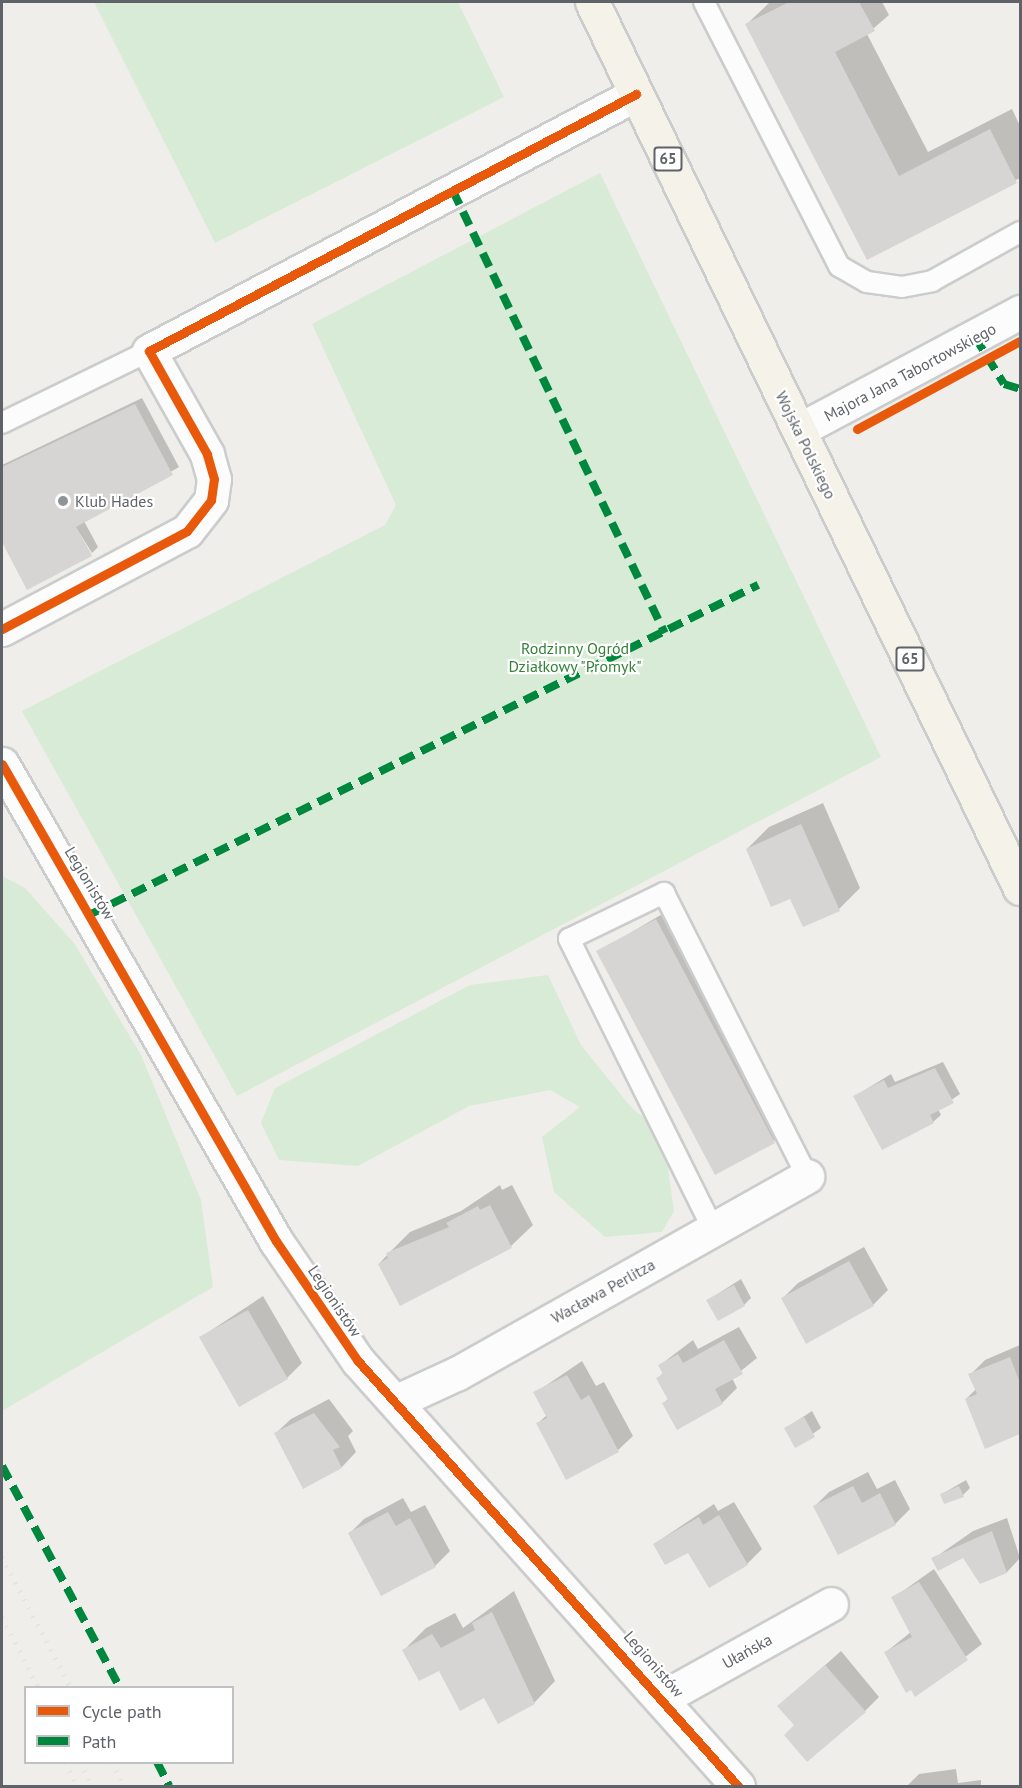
<!DOCTYPE html>
<html>
<head>
<meta charset="utf-8">
<style>
  body { margin:0 }
  #map { position:relative; width:1022px; height:1788px; overflow:hidden; background:#efeeea; font-family:"PT Sans",sans-serif }
  div>[style] { position:absolute }
  .green>* { inset:0; background:#d8ebd6 }
  .shadow>* { inset:0; background:#0003 }
  .building>* { inset:0; background:#d6d5d3 }
  .roads { filter:drop-shadow(2px 0 #cbcccc) drop-shadow(-2px 0 #cbcccc) drop-shadow(0 2px #cbcccc) drop-shadow(0 -2px #cbcccc) }
  .service>* { height:20px; margin:-10px; padding:0 10px; transform-origin:10px; border-radius:10px; background:#fdfcfc }
  .minor>* { height:33px; margin:-16.5px; padding:0 16.5px; transform-origin:16.5px; border-radius:16.5px; background:#fdfcfc }
  .primary>* { height:33px; margin:-16.5px; padding:0 16.5px; transform-origin:16.5px; border-radius:16.5px; background:#f4f2e9 }
  .rail>* { height:4.5px; margin-top:-2.25px; transform-origin:0; background:repeating-linear-gradient(90deg,#e4e4e4 0 1.5px,transparent 0 9.5px) }
  .quiet>* { height:8px; margin-top:-4px; transform-origin:0; background:repeating-linear-gradient(90deg,#00873e 0 15px,transparent 0 23px) }
  .cycleway>* { height:9px; margin:-4.5px; padding:0 4.5px; transform-origin:4.5px; border-radius:4.5px; background:#e8590c }
  .dots>* { width:16px; height:16px; translate:-50% -50%; box-sizing:border-box; border:3px solid #fff; border-radius:50% }
  span { translate:-50% -50%; white-space:nowrap; text-align:center; line-height:1.15; -webkit-text-stroke:4.5px #fff; paint-order:stroke }
  .shield-label span { padding:2px 4px; background:#fff; border:2px solid; border-radius:4px; -webkit-text-stroke-width:0 }
  .shield-label { font-size:15px; color:#5f6368; font-weight:700 }
  .street-label { font-size:16px; color:#5f6368 }
  .poi-label { font-size:16px; color:#5f6368 }
  .left { translate:0 -50%; text-align:left }
  .park-label { font-size:16px; color:#348238 }
  .frame { position:absolute; inset:0; border:3px solid #5f6368; pointer-events:none }
  .legend { position:absolute; left:24px; top:1686px; width:210px; height:78px; box-sizing:border-box; background:#fff; border:2px solid #bfc1c3; margin:0; padding:8px 10px; list-style:none; font-size:18px; color:#5f6368 }
  .legend li { display:flex; align-items:center; gap:12px; height:30px }
  .legend b { width:30px; border:2px solid #bfc1c3 }
</style>
</head>
<body>
<div id="map">
  <div class="green">
    <i style="clip-path:polygon(94px 2px,458px 2px,504px 97px,215px 243px)"></i>
    <i style="clip-path:polygon(600px 173px,881px 757px,237px 1096px,22px 711px,385px 525px,396px 505px,312px 324px)"></i>
    <i style="clip-path:polygon(2px 876px,25px 888px,74px 943px,141px 1055px,201px 1200px,213px 1287px,2px 1411px)"></i>
    <i style="clip-path:polygon(548px 975px,581px 1045px,630px 1106px,663px 1134px,674px 1211px,662px 1232px,605px 1237px,554px 1192px,542px 1137px,580px 1107px,550px 1090px,469px 1106px,358px 1166px,279px 1160px,261px 1123px,275px 1088px,470px 985px)"></i>
  </div>
  <div class="shadow">
    <i style="clip-path:polygon(770px 2px,882px 2px,889px 15px,867px 34px,928px 152px,1012px 109px,1020px 126px,1020px 178px,868px 258px,747px 24px)"></i>
    <i style="clip-path:polygon(142px 398px,179px 467px,84px 521px,98px 547px,92px 553px,72px 521px,91px 554px,28px 588px,2px 538px,2px 465px)"></i>
    <i style="clip-path:polygon(823px 803px,860px 888px,839px 909px,791px 897px,747px 849px,769px 827px)"></i>
    <i style="clip-path:polygon(664px 913px,781px 1134px,774px 1141px,598px 952px)"></i>
    <i style="clip-path:polygon(943px 1062px,960px 1094px,938px 1109px,941px 1115px,933px 1122px,855px 1096px,891px 1074px,895px 1082px)"></i>
    <i style="clip-path:polygon(500px 1185px,502px 1190px,512px 1185px,533px 1225px,511px 1246px,401px 1304px,379px 1264px,388px 1254px,410px 1232px,461px 1211px)"></i>
    <i style="clip-path:polygon(864px 1247px,888px 1290px,873px 1305px,783px 1298px,798px 1283px)"></i>
    <i style="clip-path:polygon(741px 1279px,751px 1298px,744px 1305px,708px 1300px)"></i>
    <i style="clip-path:polygon(263px 1296px,302px 1363px,287px 1378px,201px 1337px)"></i>
    <i style="clip-path:polygon(739px 1327px,757px 1358px,732px 1378px,737px 1388px,722px 1403px,664px 1403px,669px 1398px,657px 1379px,664px 1372px,660px 1365px,693px 1340px,698px 1349px)"></i>
    <i style="clip-path:polygon(1020px 1345px,1020px 1433px,986px 1447px,966px 1399px,976px 1389px,970px 1375px,985px 1360px)"></i>
    <i style="clip-path:polygon(582px 1361px,596px 1386px,604px 1382px,633px 1436px,618px 1450px,538px 1423px,547px 1415px,535px 1393px)"></i>
    <i style="clip-path:polygon(329px 1399px,353px 1431px,348px 1436px,356px 1452px,342px 1467px,303px 1486px,276px 1433px,291px 1419px)"></i>
    <i style="clip-path:polygon(812px 1411px,821px 1428px,796px 1446px,786px 1428px)"></i>
    <i style="clip-path:polygon(868px 1472px,877px 1489px,895px 1480px,910px 1509px,895px 1524px,814px 1507px,829px 1492px)"></i>
    <i style="clip-path:polygon(966px 1480px,970px 1488px,963px 1495px,942px 1494px)"></i>
    <i style="clip-path:polygon(403px 1498px,411px 1512px,425px 1505px,450px 1551px,435px 1566px,350px 1533px,364px 1519px)"></i>
    <i style="clip-path:polygon(734px 1502px,762px 1549px,747px 1564px,654px 1544px,714px 1504px,718px 1511px)"></i>
    <i style="clip-path:polygon(1007px 1518px,1020px 1558px,1007px 1572px,964px 1555px,933px 1559px,973px 1531px)"></i>
    <i style="clip-path:polygon(934px 1569px,982px 1644px,916px 1695px,886px 1652px,911px 1632px,893px 1598px)"></i>
    <i style="clip-path:polygon(514px 1591px,555px 1681px,534px 1703px,485px 1696px,404px 1650px,426px 1628px,455px 1613px,463px 1628px)"></i>
    <i style="clip-path:polygon(841px 1651px,879px 1697px,865px 1711px,779px 1706px)"></i>
    <i style="clip-path:polygon(956px 1769px,958px 1783px,981px 1780px,981px 1786px,907px 1786px,919px 1774px)"></i>
  </div>
  <div class="building">
    <i style="clip-path:polygon(789px 2px,859px 2px,875px 31px,835px 52px,899px 176px,990px 129px,1017px 183px,867px 260px,745px 24px)"></i>
    <i style="clip-path:polygon(135px 404px,173px 475px,76px 527px,92px 556px,27px 590px,2px 542px,2px 467px)"></i>
    <i style="clip-path:polygon(801px 824px,840px 911px,803px 927px,790px 899px,771px 907px,746px 849px)"></i>
    <i style="clip-path:polygon(656px 919px,775px 1143px,715px 1175px,596px 951px)"></i>
    <i style="clip-path:polygon(935px 1068px,954px 1103px,930px 1115px,934px 1123px,882px 1150px,853px 1096px,884px 1080px,888px 1088px)"></i>
    <i style="clip-path:polygon(490px 1205px,512px 1248px,400px 1306px,378px 1264px,388px 1258px,386px 1253px,449px 1227px,446px 1223px,478px 1206px,480px 1210px)"></i>
    <i style="clip-path:polygon(849px 1261px,874px 1306px,806px 1344px,781px 1298px)"></i>
    <i style="clip-path:polygon(734px 1285px,745px 1306px,718px 1321px,706px 1300px)"></i>
    <i style="clip-path:polygon(248px 1310px,288px 1379px,239px 1407px,199px 1337px)"></i>
    <i style="clip-path:polygon(724px 1340px,743px 1374px,715px 1389px,723px 1404px,677px 1430px,662px 1403px,668px 1400px,656px 1378px,663px 1374px,658px 1365px,678px 1354px,683px 1363px)"></i>
    <i style="clip-path:polygon(1010px 1357px,1020px 1383px,1020px 1434px,985px 1449px,965px 1399px,977px 1394px,968px 1374px)"></i>
    <i style="clip-path:polygon(567px 1375px,581px 1400px,589px 1395px,619px 1452px,566px 1480px,536px 1423px,547px 1418px,533px 1392px)"></i>
    <i style="clip-path:polygon(314px 1413px,340px 1447px,333px 1450px,342px 1468px,303px 1489px,274px 1433px)"></i>
    <i style="clip-path:polygon(804px 1417px,815px 1437px,795px 1448px,784px 1428px)"></i>
    <i style="clip-path:polygon(853px 1486px,862px 1503px,880px 1493px,896px 1525px,838px 1555px,813px 1506px)"></i>
    <i style="clip-path:polygon(959px 1486px,964px 1497px,944px 1504px,940px 1494px)"></i>
    <i style="clip-path:polygon(388px 1512px,396px 1526px,410px 1518px,436px 1567px,381px 1596px,348px 1533px)"></i>
    <i style="clip-path:polygon(719px 1515px,748px 1565px,709px 1588px,688px 1553px,665px 1565px,653px 1544px,699px 1517px,703px 1525px)"></i>
    <i style="clip-path:polygon(992px 1531px,1007px 1573px,980px 1584px,963px 1558px,938px 1571px,931px 1558px)"></i>
    <i style="clip-path:polygon(919px 1582px,968px 1660px,915px 1697px,911px 1690px,906px 1693px,884px 1652px,912px 1637px,891px 1597px)"></i>
    <i style="clip-path:polygon(492px 1612px,535px 1704px,498px 1724px,484px 1698px,460px 1711px,439px 1671px,419px 1681px,402px 1650px,432px 1634px,441px 1648px,475px 1630px,472px 1623px)"></i>
    <i style="clip-path:polygon(825px 1665px,866px 1712px,807px 1762px,784px 1735px,794px 1725px,777px 1706px)"></i>
  </div>
  <div class="roads">
    <div class="service">
      <i style="left:704px;top:2px;width:297px;rotate:62.9deg"></i>
      <i style="left:839px;top:266px;width:32px;rotate:30deg"></i>
      <i style="left:867px;top:282px;width:35px;rotate:8deg"></i>
      <i style="left:902px;top:287px;width:31px;rotate:-11deg"></i>
      <i style="left:932px;top:281px;width:101px;rotate:-29.1deg"></i>
      <i style="left:2px;top:423px;width:164px;rotate:-26.1deg"></i>
      <i style="left:713px;top:1229px;width:324px;rotate:-116.4deg"></i>
      <i style="left:569px;top:939px;width:106px;rotate:-25.8deg"></i>
      <i style="left:664px;top:893px;width:317px;rotate:63.2deg"></i>
    </div>
    <div class="minor">
      <i style="left:799px;top:430px;width:251px;rotate:-28.1deg"></i>
      <i style="left:2px;top:629px;width:209px;rotate:-27.9deg"></i>
      <i style="left:187px;top:531px;width:39px;rotate:-52deg"></i>
      <i style="left:211px;top:500px;width:21px;rotate:-82deg"></i>
      <i style="left:214px;top:479px;width:26px;rotate:-106deg"></i>
      <i style="left:207px;top:454px;width:118px;rotate:-119.4deg"></i>
      <i style="left:149px;top:351px;width:551px;rotate:-27.82deg"></i>
      <i style="left:2px;top:764px;width:550px;rotate:60.13deg"></i>
      <i style="left:276px;top:1241px;width:145px;rotate:55.7deg"></i>
      <i style="left:358px;top:1361px;width:570px;rotate:48.2deg"></i>
      <i style="left:397px;top:1401px;width:67px;rotate:-24.7deg"></i>
      <i style="left:458px;top:1373px;width:401px;rotate:-29.4deg"></i>
      <i style="left:664px;top:1697px;width:191px;rotate:-29.1deg"></i>
    </div>
    <div class="primary">
      <i style="left:592px;top:2px;width:984px;rotate:64.22deg"></i>
    </div>
  </div>
  <div class="rail">
    <i style="left:2px;top:1557px;width:148px;rotate:62.2deg"></i>
    <i style="left:2px;top:1617px;width:80px;rotate:62.5deg"></i>
    <i style="left:66px;top:1762px;width:26px;rotate:67deg"></i>
    <i style="left:80px;top:1762px;width:27px;rotate:63deg"></i>
    <i style="left:112px;top:1762px;width:27px;rotate:63deg"></i>
  </div>
  <div class="quiet">
    <i style="left:453px;top:191px;width:490px;rotate:64.4deg"></i>
    <i style="left:975px;top:337px;width:55px;rotate:58.3deg"></i>
    <i style="left:1004px;top:384px;width:17px;rotate:17deg"></i>
    <i style="left:91px;top:914px;width:744px;rotate:-26.25deg"></i>
    <i style="left:2px;top:1466px;width:251px;rotate:62deg"></i>
    <i style="left:157px;top:1762px;width:27px;rotate:63deg"></i>
  </div>
  <div class="cycleway">
    <i style="left:857px;top:429px;width:185px;rotate:-28.4deg"></i>
    <i style="left:2px;top:629px;width:209px;rotate:-27.9deg"></i>
    <i style="left:187px;top:531px;width:39px;rotate:-52deg"></i>
    <i style="left:211px;top:500px;width:21px;rotate:-82deg"></i>
    <i style="left:214px;top:479px;width:26px;rotate:-106deg"></i>
    <i style="left:207px;top:454px;width:118px;rotate:-119.4deg"></i>
    <i style="left:149px;top:351px;width:551px;rotate:-27.82deg"></i>
    <i style="left:2px;top:764px;width:550px;rotate:60.13deg"></i>
    <i style="left:276px;top:1241px;width:145px;rotate:55.7deg"></i>
    <i style="left:358px;top:1361px;width:570px;rotate:48.2deg"></i>
  </div>
  <div class="dots">
    <i style="left:63px;top:501px;background:#919496"></i>
  </div>
  <div class="shield-label">
    <span style="left:668px;top:159px">65</span>
    <span style="left:910px;top:659px">65</span>
  </div>
  <div class="street-label">
    <span style="left:910px;top:372px;rotate:-28deg">Majora Jana Tabortowskiego</span>
    <span style="left:806px;top:445px;rotate:64deg">Wojska Polskiego</span>
    <span style="left:90px;top:883px;rotate:59deg">Legionistów</span>
    <span style="left:603px;top:1291px;rotate:-29deg">Wacława Perlitza</span>
    <span style="left:335px;top:1301px;rotate:56deg">Legionistów</span>
    <span style="left:747px;top:1651px;rotate:-29deg">Ułańska</span>
    <span style="left:654px;top:1664px;rotate:49deg">Legionistów</span>
  </div>
  <div class="poi-label">
    <span class="left" style="left:75px;top:501px">Klub Hades</span>
  </div>
  <div class="park-label">
    <span style="left:575px;top:657px">Rodzinny Ogród<br>Działkowy "Promyk"</span>
  </div>
  <div class="frame"></div>
  <ul class="legend">
  <li><b style="height:8px;background:#e8590c"></b>Cycle path</li>
  <li><b style="height:8px;background:#00873e"></b>Path</li>
  </ul>
</div>
</body>
</html>
